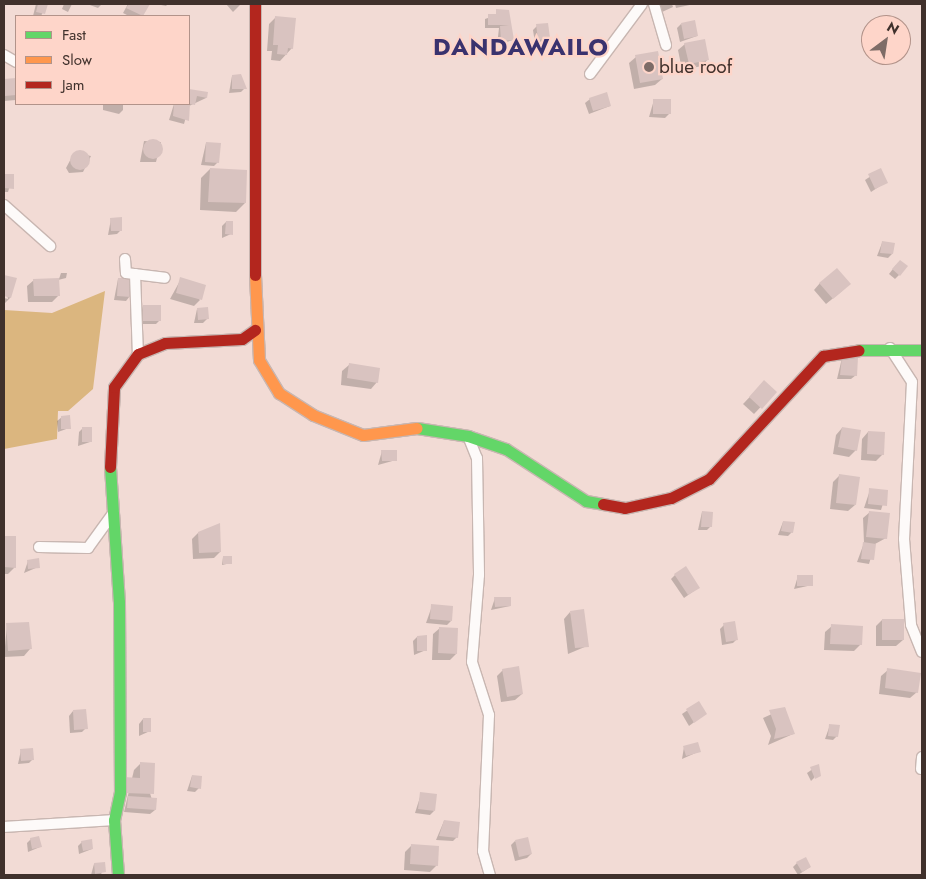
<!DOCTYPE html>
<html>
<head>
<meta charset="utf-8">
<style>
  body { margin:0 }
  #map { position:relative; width:926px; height:879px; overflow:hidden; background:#f2dbd5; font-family:Jost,sans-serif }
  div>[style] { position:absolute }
  .forest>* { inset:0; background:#dbb67f }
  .shadow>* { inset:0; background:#0003 }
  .building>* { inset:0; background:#d9c3c0 }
  .round { border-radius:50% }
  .roads { filter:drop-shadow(1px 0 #c8b6b1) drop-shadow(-1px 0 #c8b6b1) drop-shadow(0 1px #c8b6b1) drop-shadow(0 -1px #c8b6b1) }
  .street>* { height:10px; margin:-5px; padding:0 5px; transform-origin:5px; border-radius:5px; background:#fdfaf9 }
  .fast>* { height:11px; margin:-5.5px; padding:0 5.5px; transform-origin:5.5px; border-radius:5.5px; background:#63d668 }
  .slow>* { height:11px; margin:-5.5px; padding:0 5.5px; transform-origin:5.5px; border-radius:5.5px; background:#ff974d }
  .jam>* { height:11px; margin:-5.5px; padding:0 5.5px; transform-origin:5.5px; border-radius:5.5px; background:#b3261e }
  .dots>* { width:14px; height:14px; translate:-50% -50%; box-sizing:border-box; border:2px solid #fed5c9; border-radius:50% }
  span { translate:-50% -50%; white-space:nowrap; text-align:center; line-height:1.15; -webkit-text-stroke:4.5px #fed5c9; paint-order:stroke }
  .poi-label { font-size:19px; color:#40312c }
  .left { translate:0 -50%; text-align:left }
  .district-label { font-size:24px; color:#3a326e; font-weight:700; letter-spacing:1px }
  .frame { position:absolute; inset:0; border:5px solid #40312c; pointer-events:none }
  .legend { position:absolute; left:15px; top:15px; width:175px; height:90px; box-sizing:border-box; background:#fed5c9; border:1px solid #b2938a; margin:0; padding:6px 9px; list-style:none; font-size:15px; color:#40312c }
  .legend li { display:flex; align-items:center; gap:10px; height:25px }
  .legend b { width:25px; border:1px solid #b2938a }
  .north { position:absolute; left:861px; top:15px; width:50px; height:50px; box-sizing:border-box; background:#fed5c9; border:1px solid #b2938a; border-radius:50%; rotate:31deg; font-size:14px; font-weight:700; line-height:20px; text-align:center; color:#40312c }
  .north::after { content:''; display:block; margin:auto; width:18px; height:22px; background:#7e6c67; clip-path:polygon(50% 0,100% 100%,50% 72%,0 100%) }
</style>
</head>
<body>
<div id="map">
  <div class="forest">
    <i style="clip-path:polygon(105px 291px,93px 389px,68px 411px,58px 411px,57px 439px,4px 449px,4px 310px,52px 313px)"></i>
  </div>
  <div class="shadow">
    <i style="clip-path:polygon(36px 4px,47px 4px,41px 16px,33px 16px)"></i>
    <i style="clip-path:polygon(64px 4px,72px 4px,68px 12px,62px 9px)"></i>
    <i style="clip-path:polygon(87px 4px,102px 4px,98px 8px)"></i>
    <i style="clip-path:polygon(128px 4px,148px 4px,141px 16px,129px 16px,123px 13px)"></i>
    <i style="clip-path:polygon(156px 4px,168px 4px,166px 6px)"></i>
    <i style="clip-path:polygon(226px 4px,241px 4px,233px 12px)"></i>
    <i style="clip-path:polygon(660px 4px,672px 4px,673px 7px,662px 12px)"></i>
    <i style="clip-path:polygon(675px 4px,694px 4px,676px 8px)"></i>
    <i style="clip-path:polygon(508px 11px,513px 40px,497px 45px,499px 28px,485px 28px,485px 19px)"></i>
    <i style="clip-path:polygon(276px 17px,292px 48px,280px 61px,271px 60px,272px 51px,267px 51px,269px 24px)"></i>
    <i style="clip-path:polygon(681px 24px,697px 36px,680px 42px,677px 28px)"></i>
    <i style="clip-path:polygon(537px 26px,549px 38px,545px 42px,535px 43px,533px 30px)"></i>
    <i style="clip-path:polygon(685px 44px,708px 59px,702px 66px,682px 70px,678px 50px)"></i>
    <i style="clip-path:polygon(636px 57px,662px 79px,655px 85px,634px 89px,629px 63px)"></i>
    <i style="clip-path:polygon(232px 76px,245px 88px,241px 92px,229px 93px)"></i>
    <i style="clip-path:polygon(16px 79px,16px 100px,4px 101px,4px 80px)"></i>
    <i style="clip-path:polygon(189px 90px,206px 93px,206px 98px,189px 106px,184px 124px,169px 120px,174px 104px,189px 104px)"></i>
    <i style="clip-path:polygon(590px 99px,610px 106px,589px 114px,585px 103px)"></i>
    <i style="clip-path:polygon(654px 100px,669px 114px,665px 118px,649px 117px)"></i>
    <i style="clip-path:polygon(103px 104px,123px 104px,123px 110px,119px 114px,103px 110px)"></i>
    <i style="clip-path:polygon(144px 141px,161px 142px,156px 162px,140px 162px)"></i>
    <i style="clip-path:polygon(206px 143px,218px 162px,214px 166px,201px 165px)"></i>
    <i style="clip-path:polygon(74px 153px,91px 156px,83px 172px,69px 173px,66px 168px)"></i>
    <i style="clip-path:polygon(210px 169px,245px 203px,236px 212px,200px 210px,201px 178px)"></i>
    <i style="clip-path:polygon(880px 170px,886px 182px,871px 192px,865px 180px)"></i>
    <i style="clip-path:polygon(4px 175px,13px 175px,8px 192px,4px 192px)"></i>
    <i style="clip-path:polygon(111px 219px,121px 230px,117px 234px,108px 235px)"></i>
    <i style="clip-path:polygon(226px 222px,231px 234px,222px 238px,222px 226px)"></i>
    <i style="clip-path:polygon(882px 243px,892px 254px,888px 258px,877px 256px)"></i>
    <i style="clip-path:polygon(896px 265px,899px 275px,895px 279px,889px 274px)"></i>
    <i style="clip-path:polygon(61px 273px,67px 273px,66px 278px,58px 280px,59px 295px,52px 302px,28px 302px,27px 286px,34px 280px,59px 279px)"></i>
    <i style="clip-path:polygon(4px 276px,15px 279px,10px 298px,4px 304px,4px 298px,8px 299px)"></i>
    <i style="clip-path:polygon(118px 279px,130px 296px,126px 301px,114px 300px)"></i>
    <i style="clip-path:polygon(181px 279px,200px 300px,194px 306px,170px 299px)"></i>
    <i style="clip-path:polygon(820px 283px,842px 291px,826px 304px,814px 290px)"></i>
    <i style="clip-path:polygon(143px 306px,160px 320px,156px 324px,139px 324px)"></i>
    <i style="clip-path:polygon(197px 309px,207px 319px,203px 323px,194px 323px)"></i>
    <i style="clip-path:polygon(842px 358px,856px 375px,851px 379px,837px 379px)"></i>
    <i style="clip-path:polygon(349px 365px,377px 382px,371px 389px,341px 385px,342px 371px)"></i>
    <i style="clip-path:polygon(764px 382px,775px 392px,754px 414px,743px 404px)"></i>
    <i style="clip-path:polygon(62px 417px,69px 428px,58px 432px,57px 421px)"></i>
    <i style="clip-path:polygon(83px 428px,90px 442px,78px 446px,79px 432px)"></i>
    <i style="clip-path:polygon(842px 428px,856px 450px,849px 457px,833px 454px,836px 435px)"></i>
    <i style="clip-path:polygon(868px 432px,883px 454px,876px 461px,861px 460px,862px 439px)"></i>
    <i style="clip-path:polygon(382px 451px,396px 460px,378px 465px)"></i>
    <i style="clip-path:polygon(840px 475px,855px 505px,848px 511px,830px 509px,833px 482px)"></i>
    <i style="clip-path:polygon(870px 490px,887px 491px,881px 510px,864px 508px)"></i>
    <i style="clip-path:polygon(702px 512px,711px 526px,707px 530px,698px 530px)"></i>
    <i style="clip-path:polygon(870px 512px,886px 538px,875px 544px,869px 564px,857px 562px,864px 543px,863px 518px)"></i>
    <i style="clip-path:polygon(783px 522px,792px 532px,788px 536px,778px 535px)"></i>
    <i style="clip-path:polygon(198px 533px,220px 552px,214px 558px,193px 559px,192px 539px)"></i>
    <i style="clip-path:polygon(4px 537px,15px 537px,15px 567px,8px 574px,4px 574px)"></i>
    <i style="clip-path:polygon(223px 557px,231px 563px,222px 565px)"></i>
    <i style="clip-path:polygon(28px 561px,38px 567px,24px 573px)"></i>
    <i style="clip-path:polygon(675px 575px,698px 588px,684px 598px,671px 579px)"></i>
    <i style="clip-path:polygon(798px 576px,812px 585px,794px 589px)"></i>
    <i style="clip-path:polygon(495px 598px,510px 606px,491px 610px)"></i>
    <i style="clip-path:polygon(432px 606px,451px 621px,447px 625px,426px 623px)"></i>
    <i style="clip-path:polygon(570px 612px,587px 646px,568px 654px,564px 619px)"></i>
    <i style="clip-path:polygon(882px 620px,903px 640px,896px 646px,876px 646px,876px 626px)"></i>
    <i style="clip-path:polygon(7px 625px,30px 649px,24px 656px,4px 657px)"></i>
    <i style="clip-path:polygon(724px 625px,737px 639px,733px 643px,722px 645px,720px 629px)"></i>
    <i style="clip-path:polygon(832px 626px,861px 644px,854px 651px,824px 650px,825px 632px)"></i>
    <i style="clip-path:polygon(440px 628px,456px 654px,450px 660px,432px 660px,433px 634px)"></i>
    <i style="clip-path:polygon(417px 637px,426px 650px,414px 655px,413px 641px)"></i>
    <i style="clip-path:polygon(503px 670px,522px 694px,515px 700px,501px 702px,497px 676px)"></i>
    <i style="clip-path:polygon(888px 670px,917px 692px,910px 698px,879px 694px,881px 676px)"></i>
    <i style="clip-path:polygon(698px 703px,705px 714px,689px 726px,682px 714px)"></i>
    <i style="clip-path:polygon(785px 708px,793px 734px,768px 745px,771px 736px,763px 718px)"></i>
    <i style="clip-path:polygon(73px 711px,86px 728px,82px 732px,70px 733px,69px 716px)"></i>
    <i style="clip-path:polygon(143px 719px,150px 731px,139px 736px,139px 724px)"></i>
    <i style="clip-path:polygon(830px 725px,837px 736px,833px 740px,825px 739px)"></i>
    <i style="clip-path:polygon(684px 747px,700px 751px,682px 759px)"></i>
    <i style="clip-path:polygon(21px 750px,33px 759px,29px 763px,18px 764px)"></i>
    <i style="clip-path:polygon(141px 763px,155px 810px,150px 814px,124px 812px,134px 770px)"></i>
    <i style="clip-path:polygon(817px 766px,814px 778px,811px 781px,807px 773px)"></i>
    <i style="clip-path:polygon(192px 776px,199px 788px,195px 792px,187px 791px)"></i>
    <i style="clip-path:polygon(421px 794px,434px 811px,430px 815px,415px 813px)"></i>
    <i style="clip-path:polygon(444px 821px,457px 837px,453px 841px,436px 840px)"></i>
    <i style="clip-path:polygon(31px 839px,40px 847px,28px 852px,27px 843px)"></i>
    <i style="clip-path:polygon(515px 841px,531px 854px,527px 858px,515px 861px,511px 845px)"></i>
    <i style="clip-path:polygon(82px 842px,92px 849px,79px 854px,78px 846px)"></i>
    <i style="clip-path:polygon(411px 846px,437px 865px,430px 872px,404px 870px,405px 852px)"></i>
    <i style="clip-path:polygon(104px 863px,101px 875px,91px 875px,94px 864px)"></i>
    <i style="clip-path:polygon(797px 863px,810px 867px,798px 875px,793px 867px)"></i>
  </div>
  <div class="building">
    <i style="clip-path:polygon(38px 4px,48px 4px,45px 14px,36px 12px)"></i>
    <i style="clip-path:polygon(129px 4px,150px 4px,143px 16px,126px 8px)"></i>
    <i style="clip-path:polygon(496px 9px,509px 10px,514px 40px,501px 41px,500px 26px,509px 25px,488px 25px,488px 14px,496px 14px)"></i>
    <i style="clip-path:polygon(275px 16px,296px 18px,293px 49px,288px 48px,287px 55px,277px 54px,278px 45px,273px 45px)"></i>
    <i style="clip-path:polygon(695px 20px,698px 36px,684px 39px,681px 23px)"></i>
    <i style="clip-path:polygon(548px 23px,550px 38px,538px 40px,536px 24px)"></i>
    <i style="clip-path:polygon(705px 39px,709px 60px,689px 64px,684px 43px)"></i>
    <i style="clip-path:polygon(658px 51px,663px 79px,640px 83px,635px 55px)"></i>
    <i style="clip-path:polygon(241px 74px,247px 89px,232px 89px,232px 75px)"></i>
    <i style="clip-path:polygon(16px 78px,16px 95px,5px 96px,4px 79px)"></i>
    <i style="clip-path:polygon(189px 89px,208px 92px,207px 98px,197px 96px,195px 105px,190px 104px)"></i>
    <i style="clip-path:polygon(607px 92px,611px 106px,593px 111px,589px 98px)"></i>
    <i style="clip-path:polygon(653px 99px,671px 99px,671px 114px,653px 114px)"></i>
    <i style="clip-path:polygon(174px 104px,190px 104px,189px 121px,173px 116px)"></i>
    <i class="round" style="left:143px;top:139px;width:20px;height:20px"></i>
    <i style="clip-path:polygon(206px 142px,221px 143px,219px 163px,205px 162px)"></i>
    <i class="round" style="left:70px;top:150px;width:20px;height:20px"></i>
    <i style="clip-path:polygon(210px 168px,247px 170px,246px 203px,208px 202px)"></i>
    <i style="clip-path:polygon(881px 168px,888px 183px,875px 189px,868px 174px)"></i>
    <i style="clip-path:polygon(4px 174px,14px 174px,14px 189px,4px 188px)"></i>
    <i style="clip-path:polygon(122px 217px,122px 231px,111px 231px,110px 218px)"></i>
    <i style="clip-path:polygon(226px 221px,233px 221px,233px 235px,225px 234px)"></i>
    <i style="clip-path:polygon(882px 241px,895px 243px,893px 254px,880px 253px)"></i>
    <i style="clip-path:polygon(900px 260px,908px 266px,900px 276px,892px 269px)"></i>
    <i style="clip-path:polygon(837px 268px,851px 284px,833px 299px,819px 283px)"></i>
    <i style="clip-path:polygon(4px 275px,17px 278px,11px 298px,4px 296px)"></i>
    <i style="clip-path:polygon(180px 277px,206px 285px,202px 300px,176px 293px)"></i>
    <i style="clip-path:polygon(59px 278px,60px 296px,34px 296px,33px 279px)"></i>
    <i style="clip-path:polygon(118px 278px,132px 278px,131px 297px,117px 296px)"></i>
    <i style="clip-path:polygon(143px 305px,161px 305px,161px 321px,143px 321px)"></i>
    <i style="clip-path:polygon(208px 307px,209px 319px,198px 320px,197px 308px)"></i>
    <i style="clip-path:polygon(842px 357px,858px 357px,857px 376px,840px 375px)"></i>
    <i style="clip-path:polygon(349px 363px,380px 368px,378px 383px,347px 378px)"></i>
    <i style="clip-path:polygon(764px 380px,777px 392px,762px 409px,749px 397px)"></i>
    <i style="clip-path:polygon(70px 415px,71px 429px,61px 429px,61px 416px)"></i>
    <i style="clip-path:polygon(82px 427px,92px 427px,92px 442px,82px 442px)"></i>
    <i style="clip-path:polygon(842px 427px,861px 430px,857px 451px,838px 447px)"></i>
    <i style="clip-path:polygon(868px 431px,885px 432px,884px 455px,867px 454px)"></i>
    <i style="clip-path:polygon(381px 450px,397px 450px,397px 461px,382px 461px)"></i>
    <i style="clip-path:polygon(839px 474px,860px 477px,856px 505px,836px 503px)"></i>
    <i style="clip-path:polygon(869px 488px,888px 490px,887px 506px,868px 504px)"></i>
    <i style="clip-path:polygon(702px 511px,713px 512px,712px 527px,701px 527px)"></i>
    <i style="clip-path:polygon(869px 511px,890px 513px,887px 539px,866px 537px)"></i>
    <i style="clip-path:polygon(783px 521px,795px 522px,793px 533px,781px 531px)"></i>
    <i style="clip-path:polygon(220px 523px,221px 552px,199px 553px,198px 532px)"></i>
    <i style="clip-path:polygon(4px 536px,16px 536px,16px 568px,4px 567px)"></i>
    <i style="clip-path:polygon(863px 542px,876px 544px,874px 560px,861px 559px)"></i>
    <i style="clip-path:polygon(223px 556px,232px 556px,232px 564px,223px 564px)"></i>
    <i style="clip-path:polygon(39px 558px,40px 568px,28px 569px,27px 560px)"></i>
    <i style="clip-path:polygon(686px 566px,700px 588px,688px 595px,674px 574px)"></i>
    <i style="clip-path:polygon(797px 575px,813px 575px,813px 586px,797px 586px)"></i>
    <i style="clip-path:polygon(494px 597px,511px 597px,511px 606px,495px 607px)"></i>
    <i style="clip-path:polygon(431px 604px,453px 606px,452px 621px,430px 619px)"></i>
    <i style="clip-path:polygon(584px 609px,589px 647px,575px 648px,570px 611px)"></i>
    <i style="clip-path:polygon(882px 619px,904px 619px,904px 640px,882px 640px)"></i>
    <i style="clip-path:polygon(735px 621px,738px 640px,726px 642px,723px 623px)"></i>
    <i style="clip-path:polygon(29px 622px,32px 649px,8px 651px,6px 623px)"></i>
    <i style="clip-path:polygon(831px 624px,863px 626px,862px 645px,830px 644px)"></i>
    <i style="clip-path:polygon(439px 627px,458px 628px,457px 654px,438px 653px)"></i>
    <i style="clip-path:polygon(427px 635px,427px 651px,417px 651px,417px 636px)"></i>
    <i style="clip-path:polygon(519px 666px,523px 694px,507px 697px,502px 669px)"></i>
    <i style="clip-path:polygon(887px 668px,921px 673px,918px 693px,885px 688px)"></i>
    <i style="clip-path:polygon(699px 701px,707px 714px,694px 723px,686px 709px)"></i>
    <i style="clip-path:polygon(785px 707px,795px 734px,774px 739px,776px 729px,769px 710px)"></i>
    <i style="clip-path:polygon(86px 709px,88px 729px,74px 730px,73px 710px)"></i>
    <i style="clip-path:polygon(143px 718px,151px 718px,151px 732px,143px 732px)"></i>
    <i style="clip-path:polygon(829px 724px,840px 725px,838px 737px,828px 736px)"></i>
    <i style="clip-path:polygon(698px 742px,701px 752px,686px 756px,683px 746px)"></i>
    <i style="clip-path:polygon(33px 748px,34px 760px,21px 761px,20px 749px)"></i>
    <i style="clip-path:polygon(140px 762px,155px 763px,154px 794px,124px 793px,124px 777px,140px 778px)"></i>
    <i style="clip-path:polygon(819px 764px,821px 776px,815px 779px,810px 767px)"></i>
    <i style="clip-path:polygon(192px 775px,202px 776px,201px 789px,190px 787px)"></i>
    <i style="clip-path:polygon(420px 792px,437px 794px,435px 811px,418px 809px)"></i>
    <i style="clip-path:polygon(128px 796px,157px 798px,156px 810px,127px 808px)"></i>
    <i style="clip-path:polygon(444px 820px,460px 822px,458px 838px,439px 836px)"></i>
    <i style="clip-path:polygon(39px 836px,42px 847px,32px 849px,30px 838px)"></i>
    <i style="clip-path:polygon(528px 837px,532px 854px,519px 857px,515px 840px)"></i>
    <i style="clip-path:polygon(92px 839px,93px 849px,83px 851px,81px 841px)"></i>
    <i style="clip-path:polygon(411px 844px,439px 846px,438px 866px,410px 864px)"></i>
    <i style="clip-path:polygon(806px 857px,811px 867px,802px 872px,796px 862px)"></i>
    <i style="clip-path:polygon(105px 862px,106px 872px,95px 874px,94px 863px)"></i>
  </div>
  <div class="roads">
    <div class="street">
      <i style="left:654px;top:4px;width:43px;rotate:73.7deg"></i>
      <i style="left:4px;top:55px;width:14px;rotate:30deg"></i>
      <i style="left:590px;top:74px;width:87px;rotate:-53.4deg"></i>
      <i style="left:4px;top:205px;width:62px;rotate:41.7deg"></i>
      <i style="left:125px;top:259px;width:14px;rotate:86deg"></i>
      <i style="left:126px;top:273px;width:39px;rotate:7deg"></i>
      <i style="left:135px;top:274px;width:80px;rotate:87.9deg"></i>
      <i style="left:890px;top:348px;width:40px;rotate:57.1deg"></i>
      <i style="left:912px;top:382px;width:157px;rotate:92.9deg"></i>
      <i style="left:904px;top:539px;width:86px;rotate:85.3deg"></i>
      <i style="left:911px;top:625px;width:29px;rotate:68deg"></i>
      <i style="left:468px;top:436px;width:24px;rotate:68deg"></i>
      <i style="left:477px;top:458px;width:117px;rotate:89deg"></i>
      <i style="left:479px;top:575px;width:87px;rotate:94.6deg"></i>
      <i style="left:472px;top:662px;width:56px;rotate:72.2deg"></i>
      <i style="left:489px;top:715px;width:136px;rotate:92.5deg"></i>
      <i style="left:483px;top:851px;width:25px;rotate:74deg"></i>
      <i style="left:39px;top:547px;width:49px;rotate:1.2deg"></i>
      <i style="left:88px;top:548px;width:44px;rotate:-54.2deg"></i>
      <i style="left:921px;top:769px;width:12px;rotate:-85deg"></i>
      <i style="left:4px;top:827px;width:110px;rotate:-3.6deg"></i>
    </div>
    <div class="fast">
      <i style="left:859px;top:350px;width:63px"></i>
      <i style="left:417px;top:428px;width:52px;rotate:8.9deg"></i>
      <i style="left:468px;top:436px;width:40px;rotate:18.9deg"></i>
      <i style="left:506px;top:449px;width:95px;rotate:33deg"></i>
      <i style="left:586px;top:501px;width:17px;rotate:10deg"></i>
      <i style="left:110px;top:467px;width:135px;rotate:86.2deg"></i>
      <i style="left:119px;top:602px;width:190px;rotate:89.7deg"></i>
      <i style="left:120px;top:792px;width:29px;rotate:102deg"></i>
      <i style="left:114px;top:820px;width:55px;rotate:85.8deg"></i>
    </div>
    <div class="slow">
      <i style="left:255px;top:275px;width:85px;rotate:87.3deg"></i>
      <i style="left:259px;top:360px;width:39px;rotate:59deg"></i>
      <i style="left:279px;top:393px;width:40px;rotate:32.9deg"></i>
      <i style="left:313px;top:415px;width:54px;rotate:21.8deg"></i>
      <i style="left:363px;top:435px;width:54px;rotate:-7.4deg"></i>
    </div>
    <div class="jam">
      <i style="left:255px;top:4px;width:271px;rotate:90deg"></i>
      <i style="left:110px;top:467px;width:80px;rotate:-87.1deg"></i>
      <i style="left:114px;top:387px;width:41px;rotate:-54deg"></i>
      <i style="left:138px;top:354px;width:29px;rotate:-22deg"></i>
      <i style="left:165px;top:343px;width:77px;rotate:-3deg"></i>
      <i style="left:242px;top:339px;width:16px;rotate:-35deg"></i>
      <i style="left:603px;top:504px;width:22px;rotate:10deg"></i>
      <i style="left:625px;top:508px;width:47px;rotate:-12.3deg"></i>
      <i style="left:671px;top:498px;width:42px;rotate:-26.6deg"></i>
      <i style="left:709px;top:479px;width:168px;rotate:-47.2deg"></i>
      <i style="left:823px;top:356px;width:36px;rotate:-9deg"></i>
    </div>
  </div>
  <div class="dots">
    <i style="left:649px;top:67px;background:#7e6c67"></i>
  </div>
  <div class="poi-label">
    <span class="left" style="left:659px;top:67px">blue roof</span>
  </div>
  <div class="district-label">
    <span style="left:521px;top:47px">DANDAWAILO</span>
  </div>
  <div class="frame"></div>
  <ul class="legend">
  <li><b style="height:6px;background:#63d668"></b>Fast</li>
  <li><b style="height:6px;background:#ff974d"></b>Slow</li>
  <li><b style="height:6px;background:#b3261e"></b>Jam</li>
  </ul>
  <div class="north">N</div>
</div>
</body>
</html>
